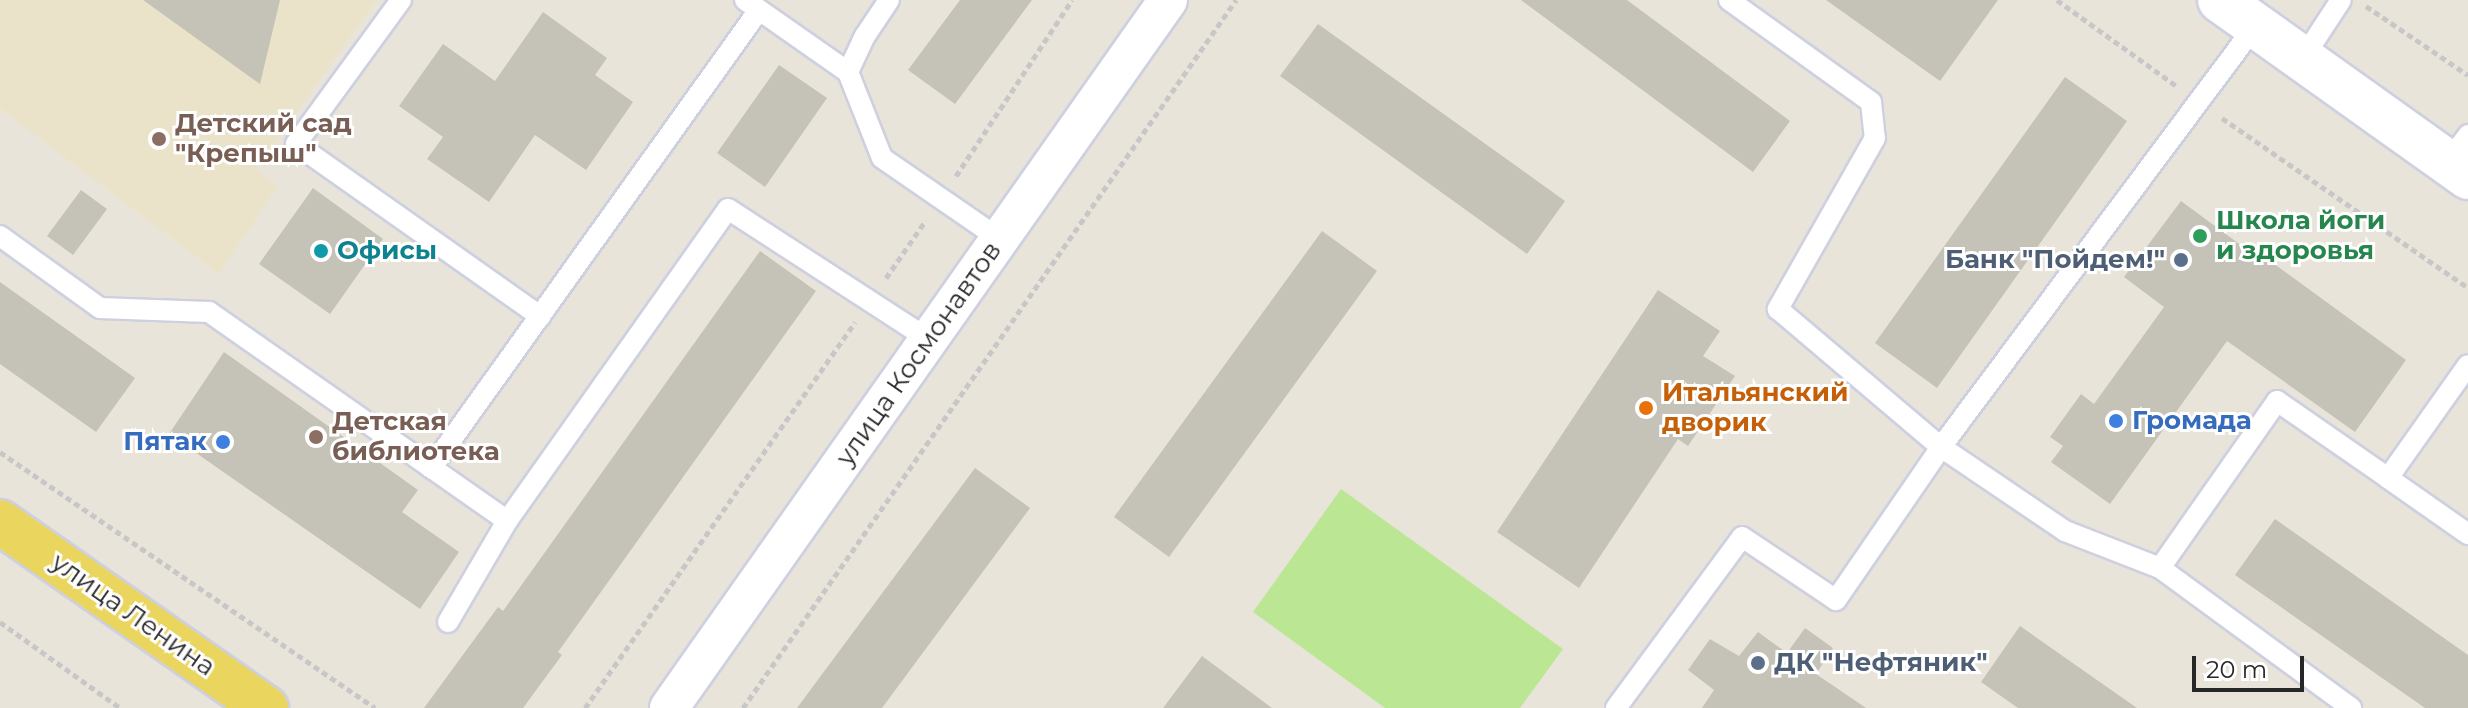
<!DOCTYPE html>
<html>
<head>
<meta charset="utf-8">
<style>
  body { margin:0 }
  #map { position:relative; width:2468px; height:708px; overflow:hidden; background:#e9e4d9; font-family:Montserrat,sans-serif }
  div>[style] { position:absolute }
  .education>* { inset:0; background:#ebe3c9 }
  .pitch>* { inset:0; background:#bbe693 }
  .building>* { inset:0; background:#c5c2b8 }
  .path>* { height:5px; margin-top:-2.5px; transform-origin:0; background:repeating-linear-gradient(90deg,#c7c7c7 0 6px,transparent 0 10px) }
  .roads { filter:drop-shadow(2px 0 #ced0e0) drop-shadow(-2px 0 #ced0e0) drop-shadow(0 2px #ced0e0) drop-shadow(0 -2px #ced0e0) }
  .service>* { height:20px; margin:-10px; padding:0 10px; transform-origin:10px; border-radius:10px; background:#fff }
  .minor>* { height:38px; margin:-19px; padding:0 19px; transform-origin:19px; border-radius:19px; background:#fff }
  .tertiary>* { height:44px; margin:-22px; padding:0 22px; transform-origin:22px; border-radius:22px; background:#fff }
  .primary>* { height:44px; margin:-22px; padding:0 22px; transform-origin:22px; border-radius:22px; background:#ead65e }
  .dots>* { width:22px; height:22px; translate:-50% -50%; box-sizing:border-box; border:4px solid #fff; border-radius:50% }
  span { translate:-50% -50%; white-space:nowrap; text-align:center; line-height:1.15; -webkit-text-stroke:6px #fff; paint-order:stroke }
  .education-label { font-size:26px; color:#785e54; font-weight:700 }
  .left { translate:0 -50%; text-align:left }
  .leisure-label { font-size:26px; color:#27864d; font-weight:700 }
  .culture-label { font-size:26px; color:#0d838f; font-weight:700 }
  .service-label { font-size:26px; color:#4e5e75; font-weight:700 }
  .right { translate:-100% -50%; text-align:right }
  .street-label { font-size:26px; color:#272727 }
  .food-label { font-size:26px; color:#c56008; font-weight:700 }
  .shop-label { font-size:26px; color:#366cbe; font-weight:700 }
  .scale { position:absolute; left:2192px; top:656px; width:112px; height:36px; box-sizing:border-box; border:4px solid #272727; border-top:0; padding-left:10px; font-size:24px; line-height:28px; white-space:nowrap; color:#272727; -webkit-text-stroke:6px #fff; paint-order:stroke }
</style>
</head>
<body>
<div id="map">
  <div class="education">
    <i style="clip-path:polygon(0 0,377px 0,256px 169px,278px 186px,219px 274px,0 108px)"></i>
  </div>
  <div class="pitch">
    <i style="clip-path:polygon(1341px 489px,1563px 649px,1520px 708px,1385px 708px,1253px 612px)"></i>
  </div>
  <div class="building">
    <i style="clip-path:polygon(143px 0,280px 0,260px 84px)"></i>
    <i style="clip-path:polygon(960px 0,1032px 0,955px 104px,908px 70px)"></i>
    <i style="clip-path:polygon(1521px 0,1627px 0,1790px 121px,1753px 172px)"></i>
    <i style="clip-path:polygon(1826px 0,1998px 0,1940px 81px)"></i>
    <i style="clip-path:polygon(543px 12px,607px 58px,595px 75px,633px 102px,586px 170px,535px 135px,489px 202px,427px 159px,443px 137px,399px 106px,443px 44px,495px 81px)"></i>
    <i style="clip-path:polygon(1318px 24px,1565px 201px,1527px 254px,1280px 76px)"></i>
    <i style="clip-path:polygon(779px 65px,827px 98px,765px 187px,717px 153px)"></i>
    <i style="clip-path:polygon(2065px 77px,2127px 121px,1937px 388px,1875px 343px)"></i>
    <i style="clip-path:polygon(313px 188px,383px 239px,330px 314px,259px 264px)"></i>
    <i style="clip-path:polygon(81px 190px,107px 209px,73px 255px,47px 236px)"></i>
    <i style="clip-path:polygon(2181px 201px,2242px 246px,2244px 242px,2406px 360px,2355px 432px,2227px 341px,2110px 504px,2051px 462px,2063px 446px,2050px 437px,2081px 394px,2094px 404px,2164px 307px,2124px 277px)"></i>
    <i style="clip-path:polygon(1322px 231px,1377px 271px,1169px 557px,1114px 517px)"></i>
    <i style="clip-path:polygon(760px 251px,816px 291px,558px 652px,562px 655px,523px 708px,424px 708px,498px 607px,503px 611px)"></i>
    <i style="clip-path:polygon(0 282px,135px 378px,96px 432px,0 364px)"></i>
    <i style="clip-path:polygon(1658px 290px,1720px 331px,1703px 356px,1735px 376px,1688px 446px,1678px 439px,1579px 588px,1497px 532px)"></i>
    <i style="clip-path:polygon(224px 352px,418px 490px,402px 512px,459px 552px,420px 609px,169px 434px)"></i>
    <i style="clip-path:polygon(975px 468px,1030px 508px,882px 708px,797px 708px)"></i>
    <i style="clip-path:polygon(2275px 519px,2468px 655px,2468px 708px,2425px 708px,2235px 575px)"></i>
    <i style="clip-path:polygon(2020px 626px,2137px 708px,2018px 708px,1981px 682px)"></i>
    <i style="clip-path:polygon(1805px 628px,1833px 648px,1816px 674px,1866px 708px,1702px 708px,1714px 690px,1688px 670px,1710px 639px,1739px 656px,1758px 632px,1787px 653px)"></i>
    <i style="clip-path:polygon(1202px 656px,1272px 708px,1163px 708px)"></i>
  </div>
  <div class="path">
    <i style="left:2057px;top:0;width:149px;rotate:35.7deg"></i>
    <i style="left:2366px;top:6px;width:123px;rotate:34.1deg"></i>
    <i style="left:2222px;top:118px;width:299px;rotate:34.6deg"></i>
    <i style="left:956px;top:176px;width:211px;rotate:-56.6deg"></i>
    <i style="left:886px;top:278px;width:70px;rotate:-55.4deg"></i>
    <i style="left:0;top:452px;width:454px;rotate:34.3deg"></i>
    <i style="left:0;top:622px;width:148px;rotate:35.6deg"></i>
    <i style="left:585px;top:708px;width:471px;rotate:-55deg"></i>
    <i style="left:743px;top:708px;width:863px;rotate:-55.15deg"></i>
  </div>
  <div class="roads">
    <div class="service">
      <i style="left:401px;top:0;width:178px;rotate:126.1deg"></i>
      <i style="left:296px;top:144px;width:299px;rotate:35.2deg"></i>
      <i style="left:745px;top:0;width:126px;rotate:35deg"></i>
      <i style="left:848px;top:72px;width:92px;rotate:68.4deg"></i>
      <i style="left:882px;top:158px;width:143px;rotate:34.5deg"></i>
      <i style="left:1729px;top:0;width:175px;rotate:35.7deg"></i>
      <i style="left:1871px;top:102px;width:36px;rotate:84deg"></i>
      <i style="left:1875px;top:138px;width:197px;rotate:119.6deg"></i>
      <i style="left:1778px;top:309px;width:214px;rotate:40.3deg"></i>
      <i style="left:1941px;top:447px;width:150px;rotate:34.1deg"></i>
      <i style="left:2065px;top:531px;width:102px;rotate:21.3deg"></i>
      <i style="left:2160px;top:568px;width:204px;rotate:-55deg"></i>
      <i style="left:2277px;top:401px;width:135px;rotate:34.7deg"></i>
      <i style="left:2388px;top:478px;width:138px;rotate:-54.7deg"></i>
      <i style="left:2303px;top:58px;width:69px;rotate:-56.8deg"></i>
      <i style="left:848px;top:72px;width:40px;rotate:-65deg"></i>
      <i style="left:865px;top:36px;width:43px;rotate:-56.3deg"></i>
      <i style="left:2448px;top:162px;width:34px;rotate:-53deg"></i>
      <i style="left:0;top:236px;width:123px;rotate:35.8deg"></i>
      <i style="left:100px;top:308px;width:109px;rotate:2.1deg"></i>
      <i style="left:209px;top:312px;width:364px;rotate:35deg"></i>
      <i style="left:431px;top:468px;width:563px;rotate:-54.39deg"></i>
      <i style="left:2388px;top:478px;width:98px;rotate:35deg"></i>
      <i style="left:2160px;top:568px;width:237px;rotate:36.2deg"></i>
      <i style="left:448px;top:622px;width:117px;rotate:-59.7deg"></i>
      <i style="left:507px;top:521px;width:382px;rotate:-54.7deg"></i>
      <i style="left:728px;top:209px;width:241px;rotate:33deg"></i>
      <i style="left:1616px;top:708px;width:212px;rotate:-53.6deg"></i>
      <i style="left:1742px;top:537px;width:113px;rotate:33.8deg"></i>
      <i style="left:1836px;top:600px;width:186px;rotate:-55.5deg"></i>
      <i style="left:1941px;top:447px;width:525px;rotate:-53.28deg"></i>
    </div>
    <div class="minor">
      <i style="left:669px;top:708px;width:866px;rotate:-54.82deg"></i>
    </div>
    <div class="tertiary">
      <i style="left:2220px;top:0;width:305px;rotate:35.5deg"></i>
    </div>
    <div class="primary">
      <i style="left:0;top:522px;width:325px;rotate:35deg"></i>
    </div>
  </div>
  <div class="dots">
    <i style="left:159px;top:139px;background:#8d6e63"></i>
    <i style="left:2200px;top:236px;background:#2e9e5b"></i>
    <i style="left:321px;top:251px;background:#0f9aa8"></i>
    <i style="left:2181px;top:260px;background:#5c6f8a"></i>
    <i style="left:1646px;top:408px;background:#e8710a"></i>
    <i style="left:2116px;top:421px;background:#3f7fe0"></i>
    <i style="left:316px;top:437px;background:#8d6e63"></i>
    <i style="left:223px;top:442px;background:#3f7fe0"></i>
    <i style="left:1758px;top:663px;background:#5c6f8a"></i>
  </div>
  <div class="education-label">
    <span class="left" style="left:175px;top:139px">Детский сад<br>"Крепыш"</span>
    <span class="left" style="left:332px;top:437px">Детская<br>библиотека</span>
  </div>
  <div class="leisure-label">
    <span class="left" style="left:2216px;top:236px">Школа йоги<br>и здоровья</span>
  </div>
  <div class="culture-label">
    <span class="left" style="left:337px;top:251px">Офисы</span>
  </div>
  <div class="service-label">
    <span class="right" style="left:2165px;top:260px">Банк "Пойдем!"</span>
    <span class="left" style="left:1774px;top:663px">ДК "Нефтяник"</span>
  </div>
  <div class="street-label">
    <span style="left:919px;top:354px;rotate:-55deg">улица Космонавтов</span>
    <span style="left:133px;top:615px;rotate:35deg">улица Ленина</span>
  </div>
  <div class="food-label">
    <span class="left" style="left:1662px;top:408px">Итальянский<br>дворик</span>
  </div>
  <div class="shop-label">
    <span class="left" style="left:2132px;top:421px">Громада</span>
    <span class="right" style="left:207px;top:442px">Пятак</span>
  </div>
  <div class="scale">20 m</div>
</div>
</body>
</html>
